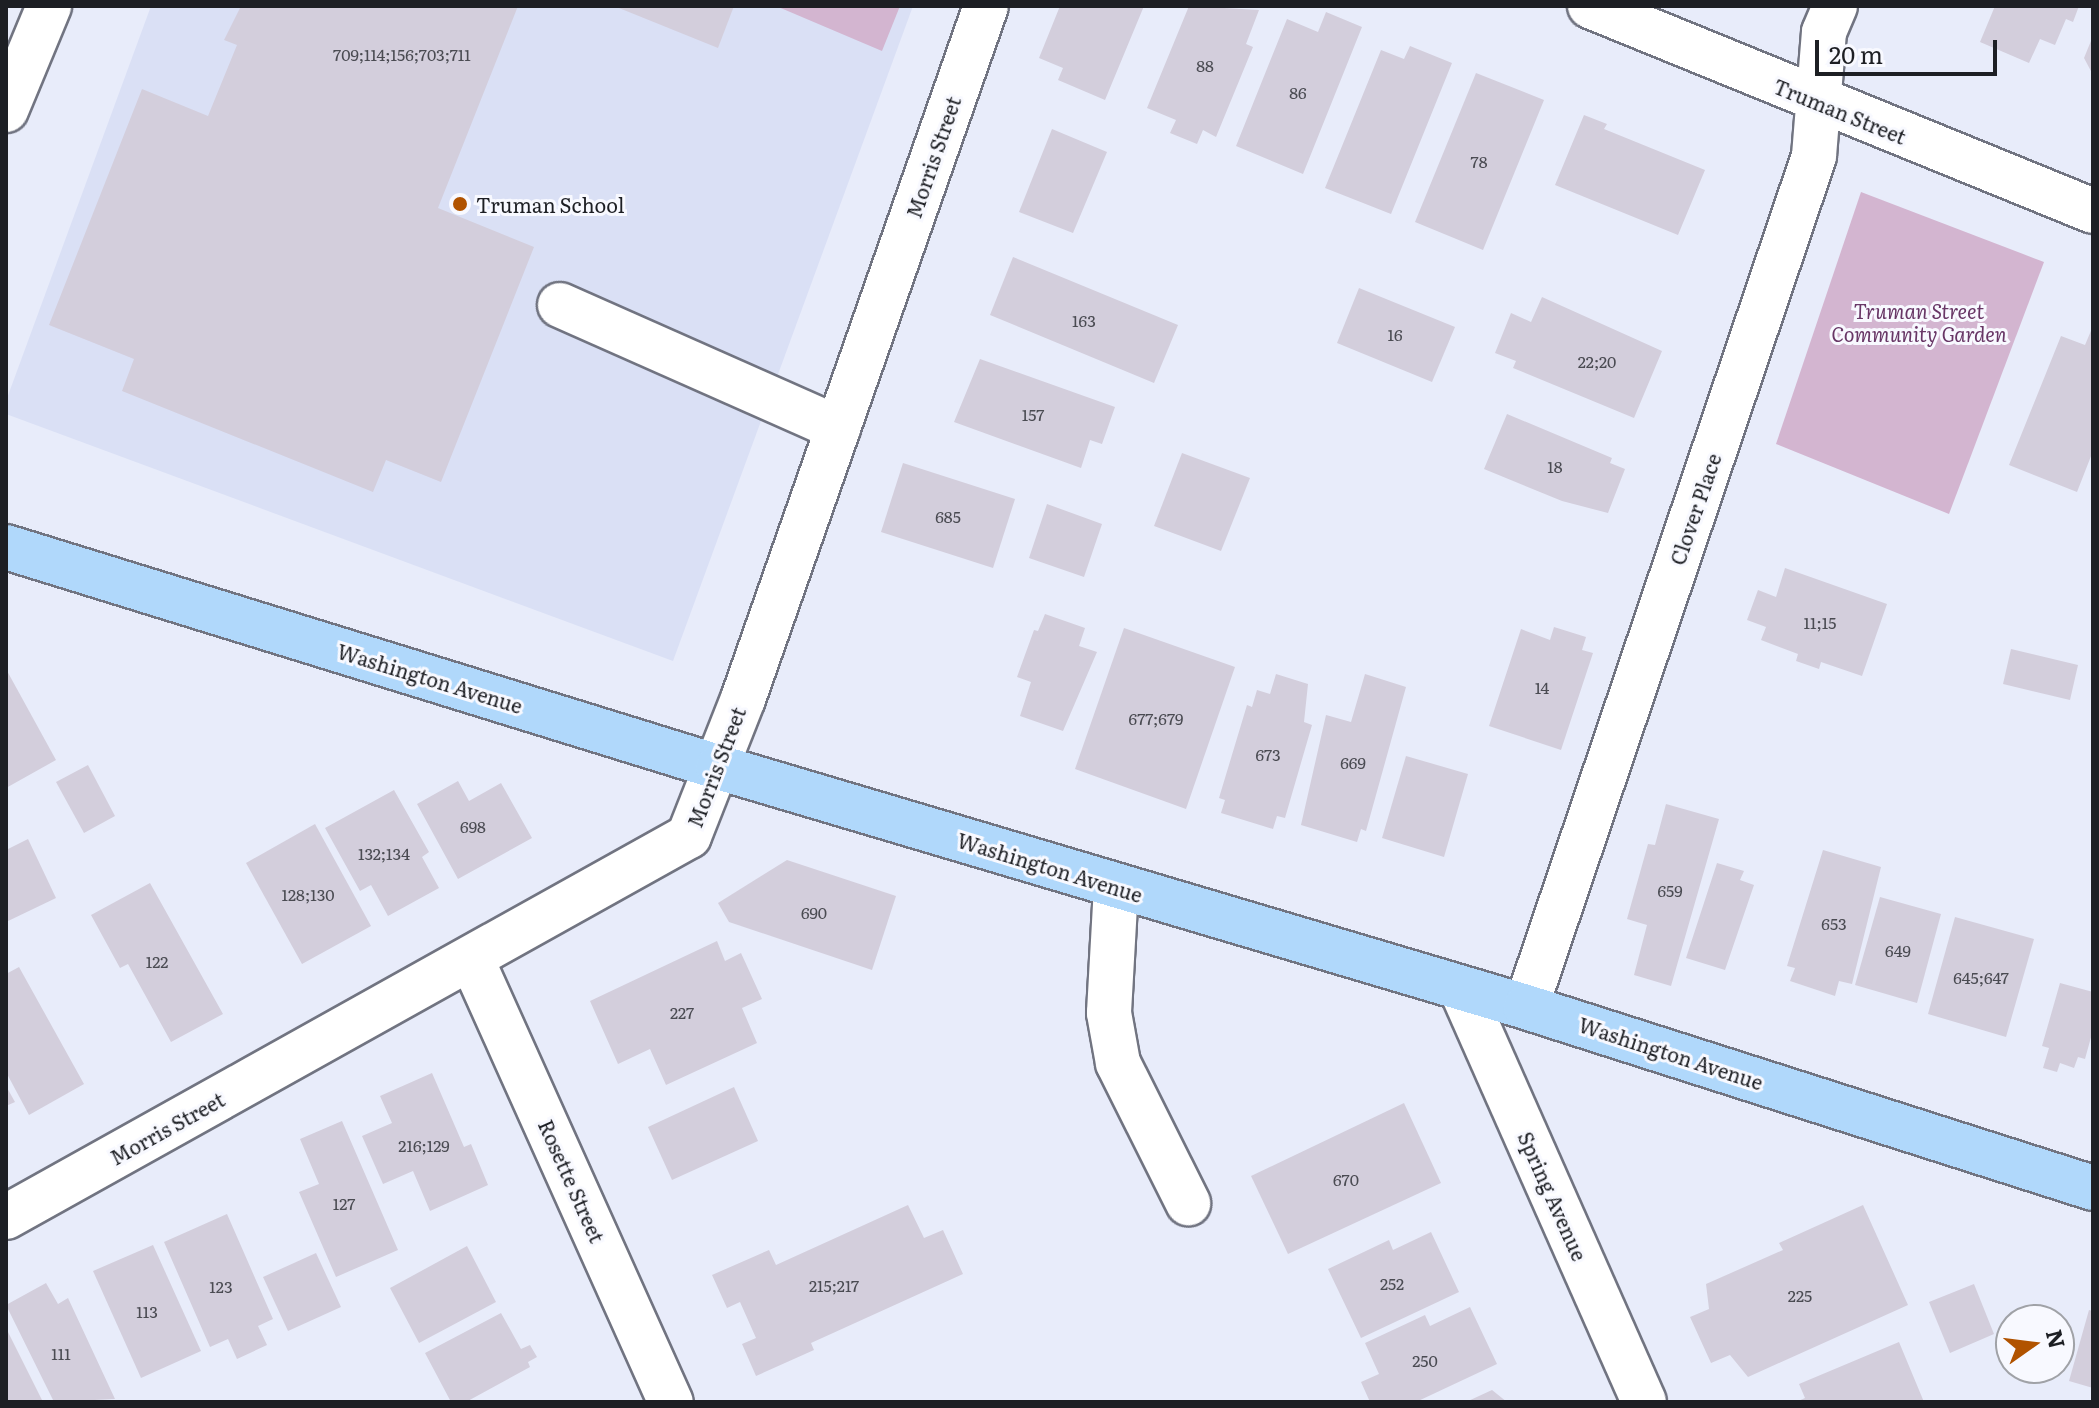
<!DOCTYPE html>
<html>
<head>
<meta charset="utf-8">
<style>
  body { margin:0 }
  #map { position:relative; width:2099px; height:1408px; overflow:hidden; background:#e8ecfa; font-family:Literata,serif }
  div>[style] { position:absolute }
  .built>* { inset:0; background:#dae0f5 }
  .green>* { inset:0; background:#d3b5d0 }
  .building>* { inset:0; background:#d3cedc }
  .roads { filter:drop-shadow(2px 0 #717481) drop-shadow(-2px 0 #717481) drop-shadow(0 2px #717481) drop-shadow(0 -2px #717481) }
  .minor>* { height:44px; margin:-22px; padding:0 22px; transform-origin:22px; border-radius:22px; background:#fff }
  .major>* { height:44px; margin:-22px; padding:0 22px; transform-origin:22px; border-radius:22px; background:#b0d8fb }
  .dots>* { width:22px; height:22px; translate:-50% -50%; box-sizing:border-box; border:4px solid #f8f9ff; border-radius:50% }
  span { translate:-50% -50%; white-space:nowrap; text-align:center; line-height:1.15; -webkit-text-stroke:6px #f8f9ff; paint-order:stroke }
  .number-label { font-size:16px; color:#4a4b52 }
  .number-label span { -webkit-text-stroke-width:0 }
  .street-label { font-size:20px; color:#1d1f24 }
  .poi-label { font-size:20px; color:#1d1f24 }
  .left { translate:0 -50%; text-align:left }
  .park-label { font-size:20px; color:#683666; font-style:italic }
  .frame { position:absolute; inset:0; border:8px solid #1d1f24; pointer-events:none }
  .north { position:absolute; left:1995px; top:1304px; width:80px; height:80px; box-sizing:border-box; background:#f8f9ff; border:2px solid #a0a2a7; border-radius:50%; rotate:76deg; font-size:22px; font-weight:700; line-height:32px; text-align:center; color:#1d1f24 }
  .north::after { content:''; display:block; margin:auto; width:28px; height:36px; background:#b15300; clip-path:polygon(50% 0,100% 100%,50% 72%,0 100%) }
  .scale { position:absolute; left:1815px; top:40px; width:182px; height:36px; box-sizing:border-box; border:4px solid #1d1f24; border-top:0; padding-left:10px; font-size:24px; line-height:28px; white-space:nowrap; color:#1d1f24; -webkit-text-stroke:6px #f8f9ff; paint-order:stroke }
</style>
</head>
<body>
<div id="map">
  <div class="built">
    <i style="clip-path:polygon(151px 6px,913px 6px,673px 661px,6px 414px,6px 401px)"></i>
  </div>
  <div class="green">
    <i style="clip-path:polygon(776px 6px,900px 6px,882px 51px)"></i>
    <i style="clip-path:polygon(1861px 192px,2044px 262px,1949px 514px,1776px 444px)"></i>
  </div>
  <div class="building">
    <i style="clip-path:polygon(241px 6px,518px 6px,438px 208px,534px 247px,441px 482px,386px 460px,373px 492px,122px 391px,134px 359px,49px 325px,142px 89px,208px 116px,237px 45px,224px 40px)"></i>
    <i style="clip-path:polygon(614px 6px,734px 6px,718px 48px)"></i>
    <i style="clip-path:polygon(1060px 6px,1144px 6px,1105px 100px,1058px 80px,1063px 68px,1039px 58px)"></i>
    <i style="clip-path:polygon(1189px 6px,1259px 10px,1246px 44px,1253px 47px,1216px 137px,1203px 130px,1197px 144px,1170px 133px,1176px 120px,1147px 108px)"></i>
    <i style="clip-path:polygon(1995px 6px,2079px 6px,2073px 22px,2066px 19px,2055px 45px,2040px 39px,2029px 63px,1980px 42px)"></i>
    <i style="clip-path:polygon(1326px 12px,1362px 27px,1303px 174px,1236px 146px,1287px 19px,1318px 32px)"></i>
    <i style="clip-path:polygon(2093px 36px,2093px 73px,2092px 73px,2084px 58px)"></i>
    <i style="clip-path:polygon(1410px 46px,1452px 63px,1391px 214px,1325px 188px,1381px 50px,1404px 59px)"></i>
    <i style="clip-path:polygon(1476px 73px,1544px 100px,1483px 250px,1415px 222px)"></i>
    <i style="clip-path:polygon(1584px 115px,1607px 124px,1604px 129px,1705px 170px,1678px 235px,1555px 185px)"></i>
    <i style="clip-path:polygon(1052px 129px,1107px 152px,1073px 233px,1019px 212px)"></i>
    <i style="clip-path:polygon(1013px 257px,1178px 325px,1154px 383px,990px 315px)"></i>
    <i style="clip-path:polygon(1359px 288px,1455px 327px,1432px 382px,1337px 343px)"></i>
    <i style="clip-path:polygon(1542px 297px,1662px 351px,1634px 418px,1513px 368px,1516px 361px,1495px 353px,1511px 313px,1531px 322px)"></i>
    <i style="clip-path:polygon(2093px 326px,2093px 451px,2077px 492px,2009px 465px,2061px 336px,2085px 345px)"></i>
    <i style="clip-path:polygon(980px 359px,1115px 407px,1102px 444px,1090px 440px,1081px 468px,954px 422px)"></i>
    <i style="clip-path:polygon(1507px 414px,1612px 458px,1610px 463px,1625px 469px,1608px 513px,1562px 501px,1484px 469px)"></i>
    <i style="clip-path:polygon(1182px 453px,1250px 478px,1221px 551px,1154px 526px)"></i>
    <i style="clip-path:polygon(903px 463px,1015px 499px,993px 568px,881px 532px)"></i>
    <i style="clip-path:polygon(1047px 504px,1102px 524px,1084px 577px,1029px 558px)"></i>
    <i style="clip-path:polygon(1785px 568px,1887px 604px,1862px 676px,1821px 662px,1819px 669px,1796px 661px,1798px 654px,1761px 640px,1766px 627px,1747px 620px,1758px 590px,1776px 597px)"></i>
    <i style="clip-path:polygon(1045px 614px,1085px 628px,1079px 646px,1097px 652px,1063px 731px,1020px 716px,1031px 682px,1017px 677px,1034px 630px,1038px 631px)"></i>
    <i style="clip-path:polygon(1554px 627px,1586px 637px,1582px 650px,1593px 653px,1561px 750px,1489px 726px,1521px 629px,1550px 640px)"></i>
    <i style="clip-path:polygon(1124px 628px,1235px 667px,1186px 809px,1075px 769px)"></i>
    <i style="clip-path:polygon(2011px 649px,2078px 665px,2070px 700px,2003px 684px)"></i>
    <i style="clip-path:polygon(6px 669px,56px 760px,6px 788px)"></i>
    <i style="clip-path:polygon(1276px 674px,1308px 684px,1304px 722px,1312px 725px,1285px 818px,1277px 816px,1273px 829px,1221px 813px,1225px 800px,1219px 798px,1247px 705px,1252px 707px,1257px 690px,1270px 694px)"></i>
    <i style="clip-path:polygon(1365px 674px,1406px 687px,1366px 831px,1361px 829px,1357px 842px,1301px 825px,1326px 715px,1351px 722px)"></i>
    <i style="clip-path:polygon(1406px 756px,1468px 774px,1444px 857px,1382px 838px)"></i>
    <i style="clip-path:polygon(88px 765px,115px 816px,84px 833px,56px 782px)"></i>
    <i style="clip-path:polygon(458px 781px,469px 801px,501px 783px,532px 838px,458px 879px,417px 804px)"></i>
    <i style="clip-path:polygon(394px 790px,429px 852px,422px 857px,439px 888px,388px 916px,371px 885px,360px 891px,325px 828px)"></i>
    <i style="clip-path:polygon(1666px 804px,1719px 819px,1671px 986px,1634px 975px,1647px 925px,1627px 919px,1648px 844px,1655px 845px)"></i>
    <i style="clip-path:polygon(315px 824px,371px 926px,302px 964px,246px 863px)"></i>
    <i style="clip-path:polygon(28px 839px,56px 898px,6px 922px,6px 850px)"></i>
    <i style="clip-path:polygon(1823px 850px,1881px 867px,1852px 984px,1839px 981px,1835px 996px,1790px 981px,1795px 968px,1787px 966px)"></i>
    <i style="clip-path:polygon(787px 860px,896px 896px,872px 970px,729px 922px,718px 903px)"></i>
    <i style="clip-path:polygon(1717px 863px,1744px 871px,1740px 880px,1754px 885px,1725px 970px,1686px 958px)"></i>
    <i style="clip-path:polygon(150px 883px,223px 1014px,171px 1042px,128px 964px,120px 968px,91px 915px)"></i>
    <i style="clip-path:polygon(1880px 897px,1941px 914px,1917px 1003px,1855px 985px)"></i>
    <i style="clip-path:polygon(1955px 917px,2034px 939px,2006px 1037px,1928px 1014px)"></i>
    <i style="clip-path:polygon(717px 941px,725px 961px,741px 953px,762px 999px,742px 1008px,757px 1043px,666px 1085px,650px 1049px,618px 1064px,590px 1001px)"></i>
    <i style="clip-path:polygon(19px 967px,84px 1084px,29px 1115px,6px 1072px,6px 974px)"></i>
    <i style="clip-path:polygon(2060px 983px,2093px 992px,2093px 1030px,2085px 1059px,2078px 1057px,2074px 1068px,2060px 1063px,2057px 1072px,2043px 1068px,2049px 1048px,2042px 1046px)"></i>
    <i style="clip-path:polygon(432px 1073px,464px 1147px,471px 1144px,488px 1185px,430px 1211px,413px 1171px,383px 1184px,362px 1136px,392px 1123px,380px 1096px)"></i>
    <i style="clip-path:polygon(6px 1086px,15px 1102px,6px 1106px)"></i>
    <i style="clip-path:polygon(734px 1087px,758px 1141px,672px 1180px,648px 1127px)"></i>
    <i style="clip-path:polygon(1404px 1103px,1441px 1183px,1288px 1254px,1251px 1176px)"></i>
    <i style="clip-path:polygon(342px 1121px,398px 1250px,336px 1277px,299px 1192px,319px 1184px,300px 1139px)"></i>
    <i style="clip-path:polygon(908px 1205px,924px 1238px,943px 1230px,963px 1274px,811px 1343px,814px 1350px,756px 1376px,742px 1344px,756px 1338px,740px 1302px,727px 1308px,712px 1275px,769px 1250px,776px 1265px)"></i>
    <i style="clip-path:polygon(1863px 1205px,1908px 1305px,1748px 1377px,1730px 1355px,1711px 1363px,1690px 1317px,1709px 1309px,1706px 1284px,1783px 1250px,1779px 1243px)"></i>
    <i style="clip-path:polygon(227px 1214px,273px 1319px,258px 1326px,267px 1345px,237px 1359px,228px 1339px,210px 1347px,164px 1242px)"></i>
    <i style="clip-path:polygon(1431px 1232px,1459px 1292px,1361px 1338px,1328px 1269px,1389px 1240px,1393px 1250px)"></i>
    <i style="clip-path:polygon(153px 1245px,201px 1351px,141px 1378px,93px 1271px)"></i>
    <i style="clip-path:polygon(467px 1246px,496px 1302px,419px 1343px,390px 1288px)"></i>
    <i style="clip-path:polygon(316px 1253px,341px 1307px,288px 1331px,263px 1277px)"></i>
    <i style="clip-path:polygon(46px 1283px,58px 1304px,68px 1298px,115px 1399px,54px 1402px,6px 1305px)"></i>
    <i style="clip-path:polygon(1974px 1284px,1994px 1334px,1950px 1353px,1929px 1302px)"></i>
    <i style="clip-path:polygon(1470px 1307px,1497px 1364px,1416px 1402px,1370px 1402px,1361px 1382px,1379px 1374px,1365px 1343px,1425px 1315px,1430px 1326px)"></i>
    <i style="clip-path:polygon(2089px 1310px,2093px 1311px,2093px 1388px,2069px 1381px)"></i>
    <i style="clip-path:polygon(501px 1313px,521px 1349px,530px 1345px,537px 1357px,528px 1362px,530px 1367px,466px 1402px,451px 1402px,425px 1353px)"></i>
    <i style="clip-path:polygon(6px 1328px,43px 1402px,6px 1402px)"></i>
    <i style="clip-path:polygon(1899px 1342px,1924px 1402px,1796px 1402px,1805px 1398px,1799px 1384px)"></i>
    <i style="clip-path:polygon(1492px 1390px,1507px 1402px,1466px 1402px)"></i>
  </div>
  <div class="roads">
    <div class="minor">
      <i style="left:1590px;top:6px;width:543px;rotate:22.17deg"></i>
      <i style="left:6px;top:110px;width:113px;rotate:-67.5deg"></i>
      <i style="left:560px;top:305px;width:304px;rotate:23.9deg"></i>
      <i style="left:1116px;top:887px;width:126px;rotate:93.2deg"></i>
      <i style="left:1109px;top:1013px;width:51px;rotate:79.8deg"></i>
      <i style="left:1118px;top:1063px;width:157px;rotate:63.4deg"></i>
      <i style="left:472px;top:960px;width:485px;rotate:65.8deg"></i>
      <i style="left:1462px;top:991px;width:449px;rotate:66.1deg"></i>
      <i style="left:1526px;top:1007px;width:898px;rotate:-71.3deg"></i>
      <i style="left:1814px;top:156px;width:124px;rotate:-85.4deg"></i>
      <i style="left:1824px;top:32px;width:28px;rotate:-67deg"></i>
      <i style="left:6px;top:1217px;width:782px;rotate:-29.15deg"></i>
      <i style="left:689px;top:836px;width:147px;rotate:-68.5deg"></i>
      <i style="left:743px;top:699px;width:734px;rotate:-70.68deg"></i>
    </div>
    <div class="major">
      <i style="left:6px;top:547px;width:745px;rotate:17.17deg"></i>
      <i style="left:718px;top:767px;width:843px;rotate:16.54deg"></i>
      <i style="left:1526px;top:1007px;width:595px;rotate:17.7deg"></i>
    </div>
  </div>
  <div class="dots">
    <i style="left:460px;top:204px;background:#b15300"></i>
  </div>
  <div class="number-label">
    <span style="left:402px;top:54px">709;114;156;703;711</span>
    <span style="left:1205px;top:65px">88</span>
    <span style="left:1298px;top:92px">86</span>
    <span style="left:1479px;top:161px">78</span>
    <span style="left:1084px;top:320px">163</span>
    <span style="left:1395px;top:334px">16</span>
    <span style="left:1597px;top:361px">22;20</span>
    <span style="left:1033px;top:414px">157</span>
    <span style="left:1555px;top:466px">18</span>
    <span style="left:948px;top:516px">685</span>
    <span style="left:1820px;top:622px">11;15</span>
    <span style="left:1542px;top:687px">14</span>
    <span style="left:1156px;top:718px">677;679</span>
    <span style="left:1268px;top:754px">673</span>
    <span style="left:1353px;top:762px">669</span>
    <span style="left:473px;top:826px">698</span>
    <span style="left:384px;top:853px">132;134</span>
    <span style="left:1670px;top:890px">659</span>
    <span style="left:308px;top:894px">128;130</span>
    <span style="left:814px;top:912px">690</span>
    <span style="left:1834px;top:923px">653</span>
    <span style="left:1898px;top:950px">649</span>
    <span style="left:157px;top:961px">122</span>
    <span style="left:1981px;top:977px">645;647</span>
    <span style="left:682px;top:1012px">227</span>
    <span style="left:424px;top:1145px">216;129</span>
    <span style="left:1346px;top:1179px">670</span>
    <span style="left:344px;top:1203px">127</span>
    <span style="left:1392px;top:1283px">252</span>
    <span style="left:834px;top:1285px">215;217</span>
    <span style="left:221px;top:1286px">123</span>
    <span style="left:1800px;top:1295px">225</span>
    <span style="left:147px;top:1311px">113</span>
    <span style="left:61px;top:1353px">111</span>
    <span style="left:1425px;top:1360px">250</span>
  </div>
  <div class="street-label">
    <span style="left:1840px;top:111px;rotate:22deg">Truman Street</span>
    <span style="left:933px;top:157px;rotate:-71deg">Morris Street</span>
    <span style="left:1695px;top:509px;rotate:-71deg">Clover Place</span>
    <span style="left:430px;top:678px;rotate:17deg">Washington Avenue</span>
    <span style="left:716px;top:767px;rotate:-69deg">Morris Street</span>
    <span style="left:1050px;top:867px;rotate:17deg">Washington Avenue</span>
    <span style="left:1671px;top:1053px;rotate:18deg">Washington Avenue</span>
    <span style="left:167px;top:1128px;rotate:-29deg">Morris Street</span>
    <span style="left:572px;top:1181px;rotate:66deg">Rosette Street</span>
    <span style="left:1553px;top:1196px;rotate:66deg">Spring Avenue</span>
  </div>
  <div class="poi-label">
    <span class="left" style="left:476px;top:204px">Truman School</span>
  </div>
  <div class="park-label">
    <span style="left:1919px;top:322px">Truman Street<br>Community Garden</span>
  </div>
  <div class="frame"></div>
  <div class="north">N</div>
  <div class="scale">20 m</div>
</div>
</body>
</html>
